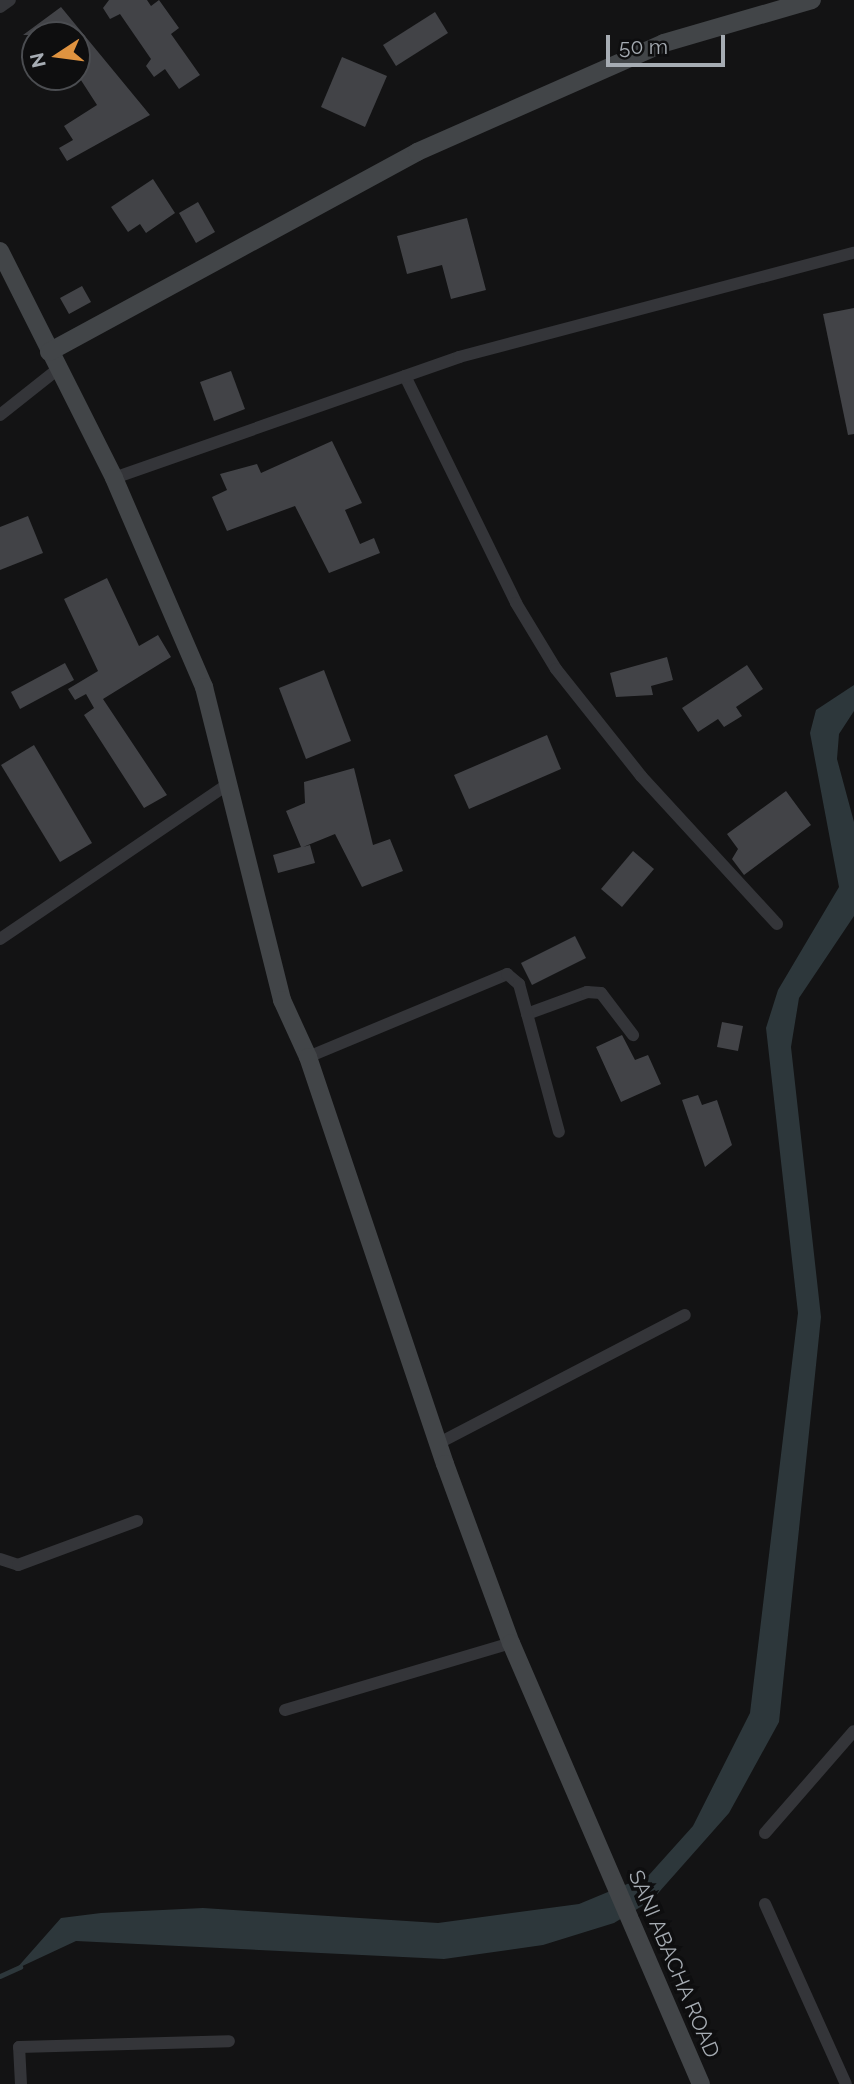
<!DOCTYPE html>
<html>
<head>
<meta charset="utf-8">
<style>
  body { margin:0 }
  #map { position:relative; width:854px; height:2084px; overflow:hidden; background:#131314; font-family:Raleway,sans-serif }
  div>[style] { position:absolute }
  .water>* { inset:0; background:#2d373b }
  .stream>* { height:4.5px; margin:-2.25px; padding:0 2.25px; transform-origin:2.25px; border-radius:2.25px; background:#2d373b }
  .building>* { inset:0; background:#424347 }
  .street>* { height:12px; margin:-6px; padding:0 6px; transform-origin:6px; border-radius:6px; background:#343539 }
  .secondary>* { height:18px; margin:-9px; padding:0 9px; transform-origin:9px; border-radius:9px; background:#424548 }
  span { translate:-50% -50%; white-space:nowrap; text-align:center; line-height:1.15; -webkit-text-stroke:7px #0e0e0f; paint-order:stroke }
  .street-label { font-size:21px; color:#a6acb3 }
  .north { position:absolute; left:21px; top:21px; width:70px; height:70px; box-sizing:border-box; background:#0e0e0f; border:2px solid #4b4d51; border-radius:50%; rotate:257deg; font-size:19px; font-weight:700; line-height:28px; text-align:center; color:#a6acb3 }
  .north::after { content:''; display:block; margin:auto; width:24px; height:32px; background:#df9340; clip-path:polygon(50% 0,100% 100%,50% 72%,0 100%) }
  .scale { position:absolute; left:606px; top:35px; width:119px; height:32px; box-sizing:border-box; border:4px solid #a6acb3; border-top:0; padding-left:9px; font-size:21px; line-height:24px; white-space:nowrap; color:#a6acb3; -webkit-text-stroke:5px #0e0e0f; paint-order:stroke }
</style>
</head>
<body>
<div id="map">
  <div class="water">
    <i style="clip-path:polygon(854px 685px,854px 711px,839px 734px,837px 759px,854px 822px,854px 916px,799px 998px,791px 1047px,821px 1317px,779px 1722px,729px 1813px,652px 1900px,614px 1923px,543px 1945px,444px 1959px,76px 1941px,16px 1969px,61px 1918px,101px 1913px,203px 1908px,438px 1923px,579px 1904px,649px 1875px,693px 1826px,750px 1713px,798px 1313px,766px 1028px,778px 990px,839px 887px,810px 733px,816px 710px)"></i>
  </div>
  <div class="stream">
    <i style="left:0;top:1976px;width:22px;rotate:-24deg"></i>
  </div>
  <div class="building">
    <i style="clip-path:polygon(109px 0,147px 0,151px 6px,159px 0,179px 28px,171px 34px,200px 75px,179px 89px,165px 69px,154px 77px,146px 66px,151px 59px,120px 14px,110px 19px,103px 8px)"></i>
    <i style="clip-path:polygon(61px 7px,150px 115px,67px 161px,59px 148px,73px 140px,64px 126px,97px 105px,77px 74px,77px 35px,23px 35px)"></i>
    <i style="clip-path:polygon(435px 12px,448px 33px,396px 66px,383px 45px)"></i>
    <i style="clip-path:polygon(342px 57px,387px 76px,365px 127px,321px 107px)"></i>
    <i style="clip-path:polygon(153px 179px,175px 213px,146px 233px,140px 224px,128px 232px,111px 207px)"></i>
    <i style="clip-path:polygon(198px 202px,215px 232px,196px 243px,179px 213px)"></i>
    <i style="clip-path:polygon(467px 218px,486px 290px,451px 299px,442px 265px,407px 274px,397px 236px)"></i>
    <i style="clip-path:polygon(82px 286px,91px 302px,69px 314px,60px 298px)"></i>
    <i style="clip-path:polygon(854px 308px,854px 434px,848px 435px,823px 314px)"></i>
    <i style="clip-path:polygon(231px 371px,245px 409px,214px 421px,200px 382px)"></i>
    <i style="clip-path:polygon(332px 441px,362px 503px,345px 510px,360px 544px,374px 538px,380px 553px,329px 573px,295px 506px,227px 531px,212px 497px,227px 490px,220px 474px,257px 464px,261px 473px)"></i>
    <i style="clip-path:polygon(28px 516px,43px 553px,0 570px,0 527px)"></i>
    <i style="clip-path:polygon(107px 578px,139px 646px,158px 635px,171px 657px,103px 699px,167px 795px,144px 808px,84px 715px,94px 708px,86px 694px,75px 700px,68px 689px,98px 671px,64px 599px)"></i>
    <i style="clip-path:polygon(667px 657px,673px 680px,651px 686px,653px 695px,616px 697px,610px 673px)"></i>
    <i style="clip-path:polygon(65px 663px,74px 680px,20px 709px,11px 692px)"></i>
    <i style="clip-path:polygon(747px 665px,763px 689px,736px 707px,742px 716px,724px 727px,718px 719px,698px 732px,682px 708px)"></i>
    <i style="clip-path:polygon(324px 670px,351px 741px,306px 759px,279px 688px)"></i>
    <i style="clip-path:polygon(547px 735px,561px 769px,469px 809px,454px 775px)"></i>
    <i style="clip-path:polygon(34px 745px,92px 843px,60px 862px,1px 765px)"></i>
    <i style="clip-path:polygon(354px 768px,373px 845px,390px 839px,403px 871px,362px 887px,335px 834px,303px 847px,310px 845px,315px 863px,278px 873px,273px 855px,301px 847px,286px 811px,305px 803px,304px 782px)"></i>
    <i style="clip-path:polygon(786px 791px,811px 825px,744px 875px,732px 859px,738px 849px,727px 834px)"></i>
    <i style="clip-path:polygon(633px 851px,654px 869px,622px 907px,601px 889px)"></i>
    <i style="clip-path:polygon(575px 936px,586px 958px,532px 985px,521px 963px)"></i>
    <i style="clip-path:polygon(722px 1022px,743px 1026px,738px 1051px,717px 1047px)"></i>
    <i style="clip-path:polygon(622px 1035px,635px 1060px,648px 1055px,661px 1084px,621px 1102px,596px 1047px)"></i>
    <i style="clip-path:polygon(698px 1095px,702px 1105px,717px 1100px,732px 1145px,705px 1167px,682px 1100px)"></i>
  </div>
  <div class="street">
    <i style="left:0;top:7px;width:12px;rotate:-35deg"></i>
    <i style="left:405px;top:376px;width:253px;rotate:63.9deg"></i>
    <i style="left:516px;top:603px;width:77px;rotate:58.8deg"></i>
    <i style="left:556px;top:669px;width:137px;rotate:51.5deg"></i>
    <i style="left:641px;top:776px;width:201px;rotate:47.4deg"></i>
    <i style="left:0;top:415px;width:74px;rotate:-38.4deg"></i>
    <i style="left:114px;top:478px;width:366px;rotate:-19.3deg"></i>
    <i style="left:459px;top:357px;width:408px;rotate:-14.8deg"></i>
    <i style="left:0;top:939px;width:274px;rotate:-34.2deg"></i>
    <i style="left:527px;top:1014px;width:64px;rotate:-20.1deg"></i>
    <i style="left:587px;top:992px;width:14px;rotate:4deg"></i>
    <i style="left:601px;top:993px;width:53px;rotate:52.7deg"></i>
    <i style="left:308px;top:1057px;width:216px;rotate:-22.6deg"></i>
    <i style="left:507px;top:974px;width:16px;rotate:40deg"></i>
    <i style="left:519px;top:984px;width:153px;rotate:74.9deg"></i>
    <i style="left:439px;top:1443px;width:277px;rotate:-27.5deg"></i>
    <i style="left:0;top:1559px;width:19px;rotate:18deg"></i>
    <i style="left:18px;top:1565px;width:127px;rotate:-20.3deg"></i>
    <i style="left:285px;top:1710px;width:236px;rotate:-16.5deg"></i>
    <i style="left:765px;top:1833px;width:135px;rotate:-48.9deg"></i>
    <i style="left:765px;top:1904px;width:197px;rotate:65.8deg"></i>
    <i style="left:21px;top:2084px;width:37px;rotate:-93deg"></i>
    <i style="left:19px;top:2047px;width:210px;rotate:-1.6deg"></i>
  </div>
  <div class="secondary">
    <i style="left:0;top:251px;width:254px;rotate:63.3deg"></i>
    <i style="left:114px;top:478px;width:228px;rotate:66.7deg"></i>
    <i style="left:204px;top:687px;width:323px;rotate:76deg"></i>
    <i style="left:282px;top:1000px;width:63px;rotate:65.5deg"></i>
    <i style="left:308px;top:1057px;width:429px;rotate:71.4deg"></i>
    <i style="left:445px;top:1464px;width:191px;rotate:69.8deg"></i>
    <i style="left:511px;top:1643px;width:480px;rotate:66.7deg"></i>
    <i style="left:49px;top:352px;width:419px;rotate:-28.5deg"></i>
    <i style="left:417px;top:152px;width:270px;rotate:-23.8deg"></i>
    <i style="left:664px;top:43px;width:154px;rotate:-16.2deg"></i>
  </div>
  <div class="street-label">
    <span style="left:674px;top:1964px;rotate:67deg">SANI ABACHA ROAD</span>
  </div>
  <div class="north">N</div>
  <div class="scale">50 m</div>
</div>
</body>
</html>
